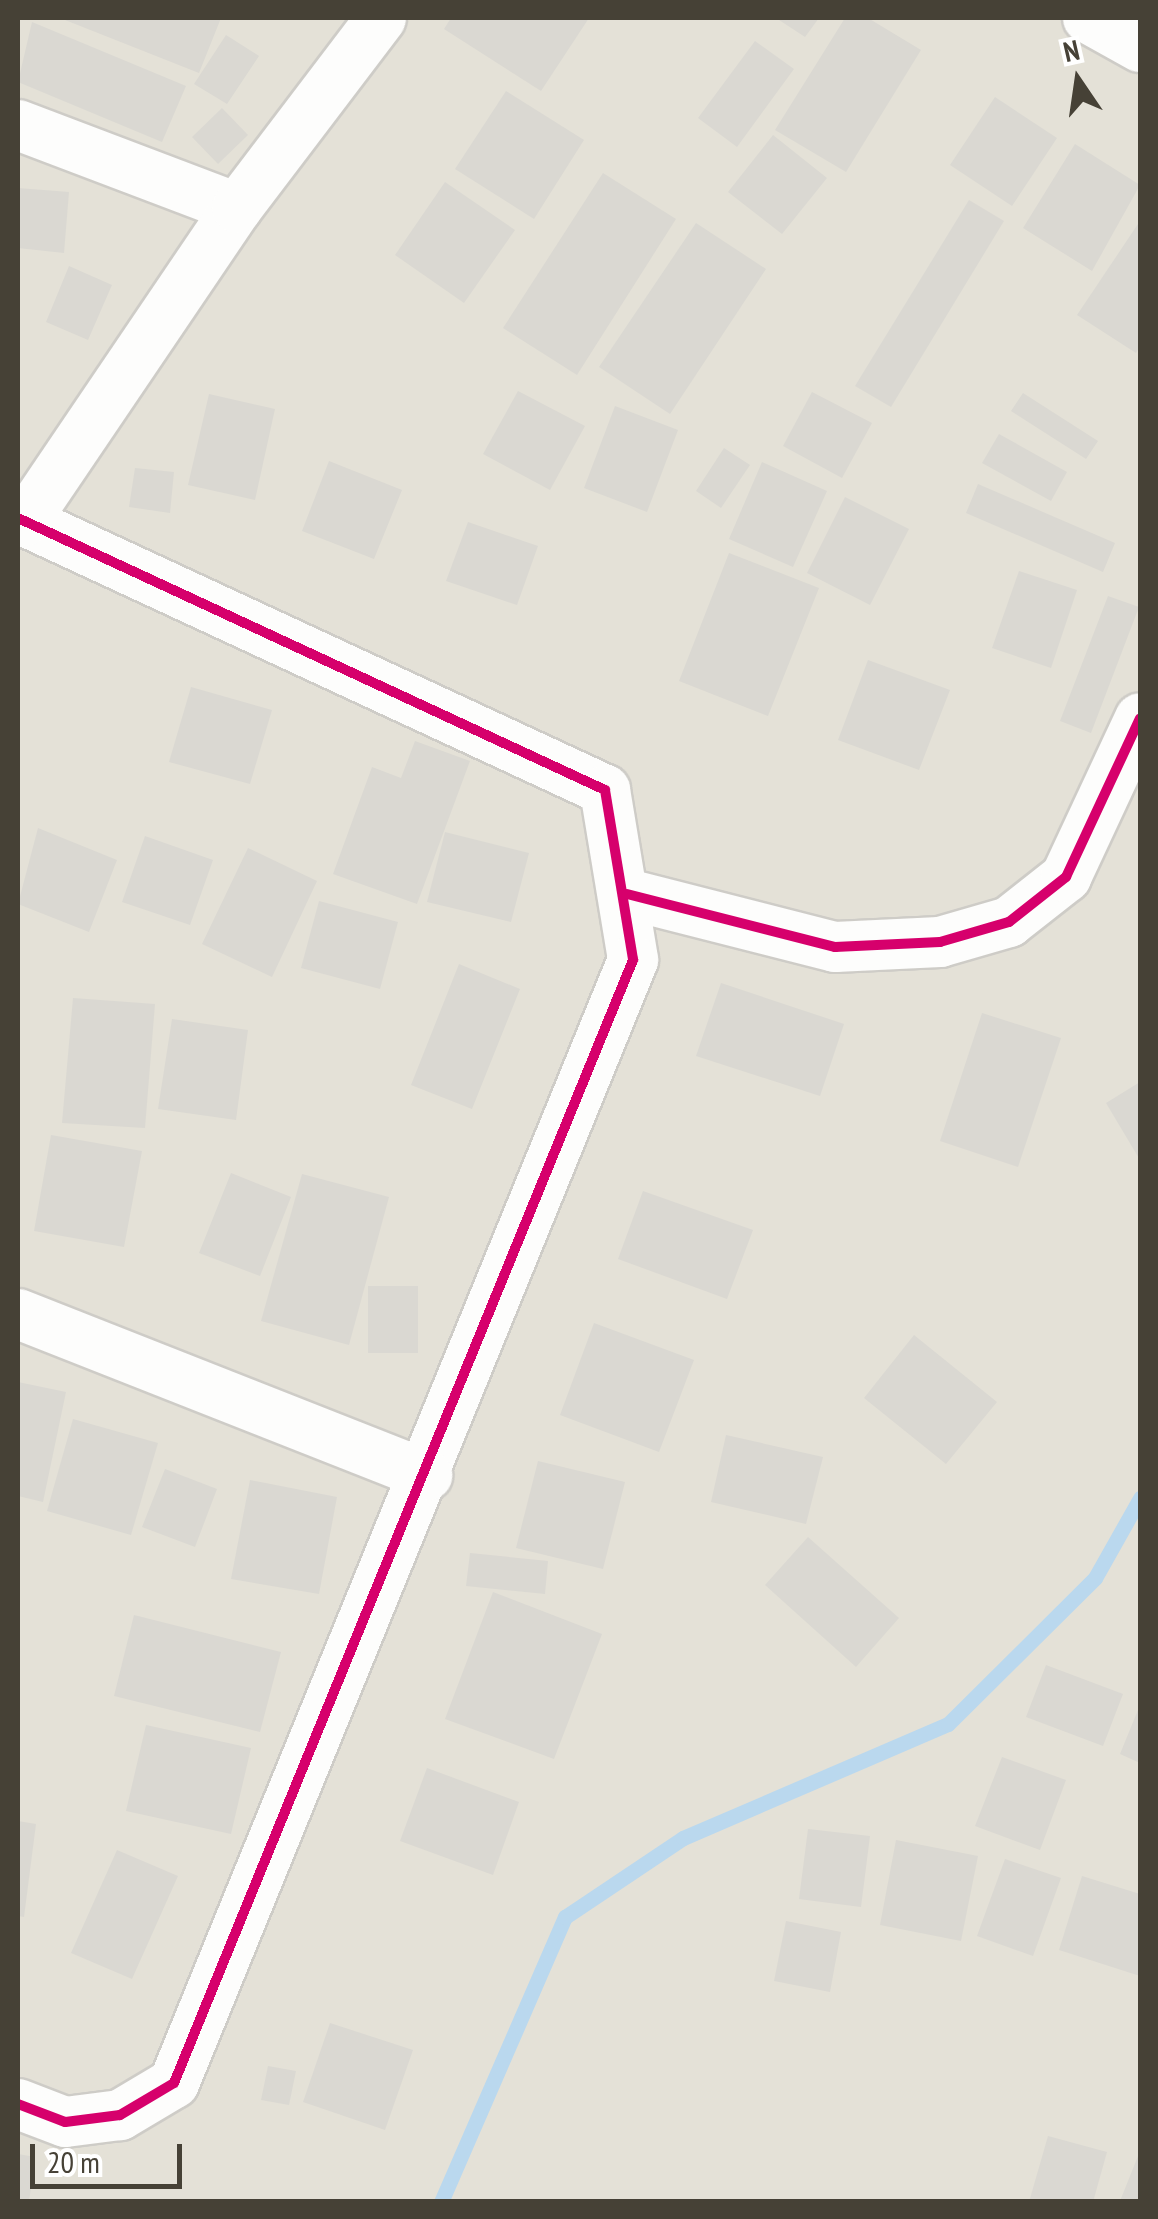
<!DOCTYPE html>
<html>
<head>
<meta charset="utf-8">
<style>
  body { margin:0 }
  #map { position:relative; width:1158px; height:2219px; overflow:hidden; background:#f0efea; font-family:"PT Sans Narrow",sans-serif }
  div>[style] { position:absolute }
  .residential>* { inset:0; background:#e4e1d7 }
  .stream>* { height:15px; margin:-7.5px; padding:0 7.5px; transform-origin:7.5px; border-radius:7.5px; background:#bad8ee }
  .building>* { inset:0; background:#dad8d2 }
  .roads { filter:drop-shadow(2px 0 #ceccc7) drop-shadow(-2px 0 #ceccc7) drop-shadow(0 2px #ceccc7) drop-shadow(0 -2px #ceccc7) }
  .minor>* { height:50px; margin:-25px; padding:0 25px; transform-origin:25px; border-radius:25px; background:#fdfdfc }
  .cycleway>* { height:10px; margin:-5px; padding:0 5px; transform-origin:5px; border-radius:5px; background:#d6006c }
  span { translate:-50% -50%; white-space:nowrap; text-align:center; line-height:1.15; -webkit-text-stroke:10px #fff; paint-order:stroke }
  .frame { position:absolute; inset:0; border:20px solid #464136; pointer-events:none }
  .north { position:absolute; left:1028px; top:30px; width:100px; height:100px; -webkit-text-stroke:8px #fff; paint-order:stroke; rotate:347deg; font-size:28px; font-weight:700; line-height:40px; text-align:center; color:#464136 }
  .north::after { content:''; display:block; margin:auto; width:35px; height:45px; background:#464136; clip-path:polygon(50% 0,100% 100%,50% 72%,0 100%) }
  .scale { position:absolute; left:30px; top:2144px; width:152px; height:45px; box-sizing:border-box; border:5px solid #464136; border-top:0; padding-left:12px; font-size:30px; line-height:35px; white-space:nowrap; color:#464136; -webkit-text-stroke:8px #fff; paint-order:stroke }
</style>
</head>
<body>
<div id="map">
  <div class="residential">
    <i style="clip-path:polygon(18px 18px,1140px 18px,1140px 2201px,18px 2201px)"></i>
  </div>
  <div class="stream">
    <i style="left:441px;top:2202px;width:311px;rotate:-66.5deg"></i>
    <i style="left:565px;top:1917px;width:142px;rotate:-33.8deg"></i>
    <i style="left:683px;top:1838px;width:288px;rotate:-23.3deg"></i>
    <i style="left:948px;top:1724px;width:207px;rotate:-44.8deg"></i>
    <i style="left:1095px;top:1578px;width:92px;rotate:-60.6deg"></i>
  </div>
  <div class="building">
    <i style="clip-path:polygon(60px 18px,221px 18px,199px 73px)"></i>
    <i style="clip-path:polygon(451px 18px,589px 18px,541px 91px,444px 29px)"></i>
    <i style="clip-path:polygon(776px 18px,819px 18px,805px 37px)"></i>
    <i style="clip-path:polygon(845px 18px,868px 18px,921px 50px,846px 172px,775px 130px)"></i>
    <i style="clip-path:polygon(32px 22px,186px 86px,162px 142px,18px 82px)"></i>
    <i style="clip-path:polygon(226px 35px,259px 56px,227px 104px,194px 84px)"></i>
    <i style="clip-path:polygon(755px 41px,794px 69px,737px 147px,698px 118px)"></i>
    <i style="clip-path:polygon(506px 91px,584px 140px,534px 219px,455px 169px)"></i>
    <i style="clip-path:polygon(995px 97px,1057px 138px,1012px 206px,950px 165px)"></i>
    <i style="clip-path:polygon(222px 108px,248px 135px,218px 164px,192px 137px)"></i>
    <i style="clip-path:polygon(773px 135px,827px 178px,782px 234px,728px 192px)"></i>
    <i style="clip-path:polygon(1075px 144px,1140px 185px,1092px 271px,1023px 228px)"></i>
    <i style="clip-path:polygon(603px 173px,676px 219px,577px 375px,503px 328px)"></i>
    <i style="clip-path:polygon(445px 182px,515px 230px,464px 303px,395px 255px)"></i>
    <i style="clip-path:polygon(18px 188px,69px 192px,64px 253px,18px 248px)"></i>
    <i style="clip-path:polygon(969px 200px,1004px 221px,891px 407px,855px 386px)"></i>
    <i style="clip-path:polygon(1140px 221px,1140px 346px,1136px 353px,1077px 315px)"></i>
    <i style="clip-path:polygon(696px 223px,766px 269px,670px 414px,599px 367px)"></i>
    <i style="clip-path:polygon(69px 266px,112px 285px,88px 340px,46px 322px)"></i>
    <i style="clip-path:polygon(518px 391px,585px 426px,550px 490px,483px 454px)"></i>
    <i style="clip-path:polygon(812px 392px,872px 423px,842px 478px,783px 446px)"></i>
    <i style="clip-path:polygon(1023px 393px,1098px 441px,1086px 459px,1011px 411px)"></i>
    <i style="clip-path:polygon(209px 394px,275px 409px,255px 500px,188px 485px)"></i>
    <i style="clip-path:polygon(615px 406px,678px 430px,647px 512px,584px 488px)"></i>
    <i style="clip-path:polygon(999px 434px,1067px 472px,1051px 501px,982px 463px)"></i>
    <i style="clip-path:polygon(724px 448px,750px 465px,721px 508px,696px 491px)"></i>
    <i style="clip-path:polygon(329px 461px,402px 490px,374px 559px,302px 531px)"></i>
    <i style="clip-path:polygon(762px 462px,827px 491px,793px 567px,729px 539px)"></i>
    <i style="clip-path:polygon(135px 468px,174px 472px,170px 513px,129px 507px)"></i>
    <i style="clip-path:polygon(978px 484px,1115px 543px,1103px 572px,966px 513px)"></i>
    <i style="clip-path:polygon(845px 497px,909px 529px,870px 605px,807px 573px)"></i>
    <i style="clip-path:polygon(468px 522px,538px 546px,517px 605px,446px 581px)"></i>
    <i style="clip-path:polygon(729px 553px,819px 588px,768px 716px,679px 681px)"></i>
    <i style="clip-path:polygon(1019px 571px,1077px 590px,1051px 668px,992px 648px)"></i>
    <i style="clip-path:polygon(1108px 596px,1139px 607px,1091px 733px,1060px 721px)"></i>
    <i style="clip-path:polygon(868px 660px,950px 690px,919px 770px,838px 740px)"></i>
    <i style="clip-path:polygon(191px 687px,272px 710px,250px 784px,169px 762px)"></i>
    <i style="clip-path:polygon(415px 741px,470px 761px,417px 904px,333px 874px,372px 767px,401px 778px)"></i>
    <i style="clip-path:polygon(38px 828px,117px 860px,89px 932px,18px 904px)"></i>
    <i style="clip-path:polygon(445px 832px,529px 853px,511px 922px,427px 902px)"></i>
    <i style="clip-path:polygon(145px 836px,213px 860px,190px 925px,122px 902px)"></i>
    <i style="clip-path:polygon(248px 848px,317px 881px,272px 977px,202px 944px)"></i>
    <i style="clip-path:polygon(319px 901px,398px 922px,380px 989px,301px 968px)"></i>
    <i style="clip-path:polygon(459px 964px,520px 989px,472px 1109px,411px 1085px)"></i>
    <i style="clip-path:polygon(721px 983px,844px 1024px,820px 1096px,696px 1056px)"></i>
    <i style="clip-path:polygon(73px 998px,155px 1004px,145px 1128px,62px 1123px)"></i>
    <i style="clip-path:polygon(982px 1013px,1061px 1038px,1018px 1167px,940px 1141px)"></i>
    <i style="clip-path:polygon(172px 1019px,248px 1030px,236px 1120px,158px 1109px)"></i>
    <i style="clip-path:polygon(1140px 1082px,1140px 1160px,1106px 1103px)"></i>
    <i style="clip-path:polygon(51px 1135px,142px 1151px,124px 1247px,34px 1231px)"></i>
    <i style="clip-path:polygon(231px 1173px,291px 1197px,260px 1276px,199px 1253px)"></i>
    <i style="clip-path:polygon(302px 1174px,389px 1197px,349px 1345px,261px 1321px)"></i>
    <i style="clip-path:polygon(643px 1191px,753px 1230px,727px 1299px,618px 1259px)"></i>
    <i style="clip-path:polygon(368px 1286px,418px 1286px,418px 1353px,368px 1353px)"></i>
    <i style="clip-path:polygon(594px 1323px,694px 1360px,659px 1452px,560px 1415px)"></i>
    <i style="clip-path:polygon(914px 1335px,997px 1402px,946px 1464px,864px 1398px)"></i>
    <i style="clip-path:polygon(18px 1382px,66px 1392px,43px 1502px,18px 1496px)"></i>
    <i style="clip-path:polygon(73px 1419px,158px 1443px,131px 1535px,47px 1511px)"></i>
    <i style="clip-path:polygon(726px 1435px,823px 1457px,806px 1524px,711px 1502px)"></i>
    <i style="clip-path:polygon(538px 1461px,625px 1482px,603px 1569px,516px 1548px)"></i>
    <i style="clip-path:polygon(165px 1469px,217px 1489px,195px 1547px,142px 1527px)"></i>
    <i style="clip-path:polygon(250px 1480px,337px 1497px,319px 1594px,231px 1579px)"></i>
    <i style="clip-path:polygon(808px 1537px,899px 1618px,856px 1667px,765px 1585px)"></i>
    <i style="clip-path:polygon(470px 1553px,548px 1561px,545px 1594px,466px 1586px)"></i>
    <i style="clip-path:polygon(493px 1592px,602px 1634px,554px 1759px,445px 1719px)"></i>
    <i style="clip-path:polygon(134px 1615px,281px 1652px,260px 1732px,114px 1696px)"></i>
    <i style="clip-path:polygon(1046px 1665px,1123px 1694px,1103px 1746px,1026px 1717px)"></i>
    <i style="clip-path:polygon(1140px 1705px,1140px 1763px,1120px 1754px)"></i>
    <i style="clip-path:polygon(146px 1725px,251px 1748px,231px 1834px,126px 1811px)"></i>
    <i style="clip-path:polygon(1002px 1757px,1066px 1780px,1040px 1850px,975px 1826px)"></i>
    <i style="clip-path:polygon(427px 1768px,519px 1802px,493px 1875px,400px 1841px)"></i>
    <i style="clip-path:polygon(18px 1821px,36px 1824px,24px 1917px,18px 1916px)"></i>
    <i style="clip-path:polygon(808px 1829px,870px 1836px,861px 1907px,799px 1899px)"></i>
    <i style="clip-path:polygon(896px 1840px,978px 1856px,961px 1941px,880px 1925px)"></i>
    <i style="clip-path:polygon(117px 1850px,178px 1876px,132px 1979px,71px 1953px)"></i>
    <i style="clip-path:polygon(1005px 1859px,1061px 1878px,1033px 1956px,977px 1936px)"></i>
    <i style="clip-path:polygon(1082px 1876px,1140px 1894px,1140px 1976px,1059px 1950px)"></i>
    <i style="clip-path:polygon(786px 1921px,841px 1932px,830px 1992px,774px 1981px)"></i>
    <i style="clip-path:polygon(330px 2023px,413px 2050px,385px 2130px,303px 2102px)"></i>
    <i style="clip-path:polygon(268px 2066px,296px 2071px,289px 2105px,261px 2100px)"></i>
    <i style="clip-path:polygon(1048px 2136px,1107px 2152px,1093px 2202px,1029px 2202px)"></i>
    <i style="clip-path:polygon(1140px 2151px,1140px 2202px,1122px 2202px,1120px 2201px)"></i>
    <i style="clip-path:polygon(18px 2154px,35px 2157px,29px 2202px,18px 2202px)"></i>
  </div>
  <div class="roads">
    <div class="minor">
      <i style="left:1088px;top:18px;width:60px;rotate:29.1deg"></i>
      <i style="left:18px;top:125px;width:234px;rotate:20.8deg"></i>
      <i style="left:18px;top:518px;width:647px;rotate:24.86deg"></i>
      <i style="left:605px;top:790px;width:172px;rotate:80.6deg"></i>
      <i style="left:633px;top:960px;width:1213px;rotate:112.23deg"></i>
      <i style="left:174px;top:2083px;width:63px;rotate:149.3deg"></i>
      <i style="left:120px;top:2115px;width:55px;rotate:172.7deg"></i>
      <i style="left:65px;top:2122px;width:50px;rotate:-159deg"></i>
      <i style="left:25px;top:521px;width:378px;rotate:-55.9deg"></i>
      <i style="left:237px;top:208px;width:238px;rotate:-52.8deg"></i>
      <i style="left:627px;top:894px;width:215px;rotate:14.3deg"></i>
      <i style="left:835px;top:947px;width:105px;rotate:-2.7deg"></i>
      <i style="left:940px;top:942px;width:72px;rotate:-16.2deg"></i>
      <i style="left:1009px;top:922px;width:73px;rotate:-38.3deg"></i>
      <i style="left:1066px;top:877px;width:175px;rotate:-65deg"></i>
      <i style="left:18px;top:1314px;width:440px;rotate:21.5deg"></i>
    </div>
  </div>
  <div class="cycleway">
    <i style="left:18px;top:518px;width:647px;rotate:24.86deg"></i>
    <i style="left:605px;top:790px;width:172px;rotate:80.6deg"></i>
    <i style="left:633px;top:960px;width:1213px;rotate:112.23deg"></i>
    <i style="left:174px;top:2083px;width:63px;rotate:149.3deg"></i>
    <i style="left:120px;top:2115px;width:55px;rotate:172.7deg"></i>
    <i style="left:65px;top:2122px;width:50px;rotate:-159deg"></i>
    <i style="left:627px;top:894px;width:215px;rotate:14.3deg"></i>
    <i style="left:835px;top:947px;width:105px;rotate:-2.7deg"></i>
    <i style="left:940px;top:942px;width:72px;rotate:-16.2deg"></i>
    <i style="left:1009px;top:922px;width:73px;rotate:-38.3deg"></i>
    <i style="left:1066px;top:877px;width:175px;rotate:-65deg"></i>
  </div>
  <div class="frame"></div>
  <div class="north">N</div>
  <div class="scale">20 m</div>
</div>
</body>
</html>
